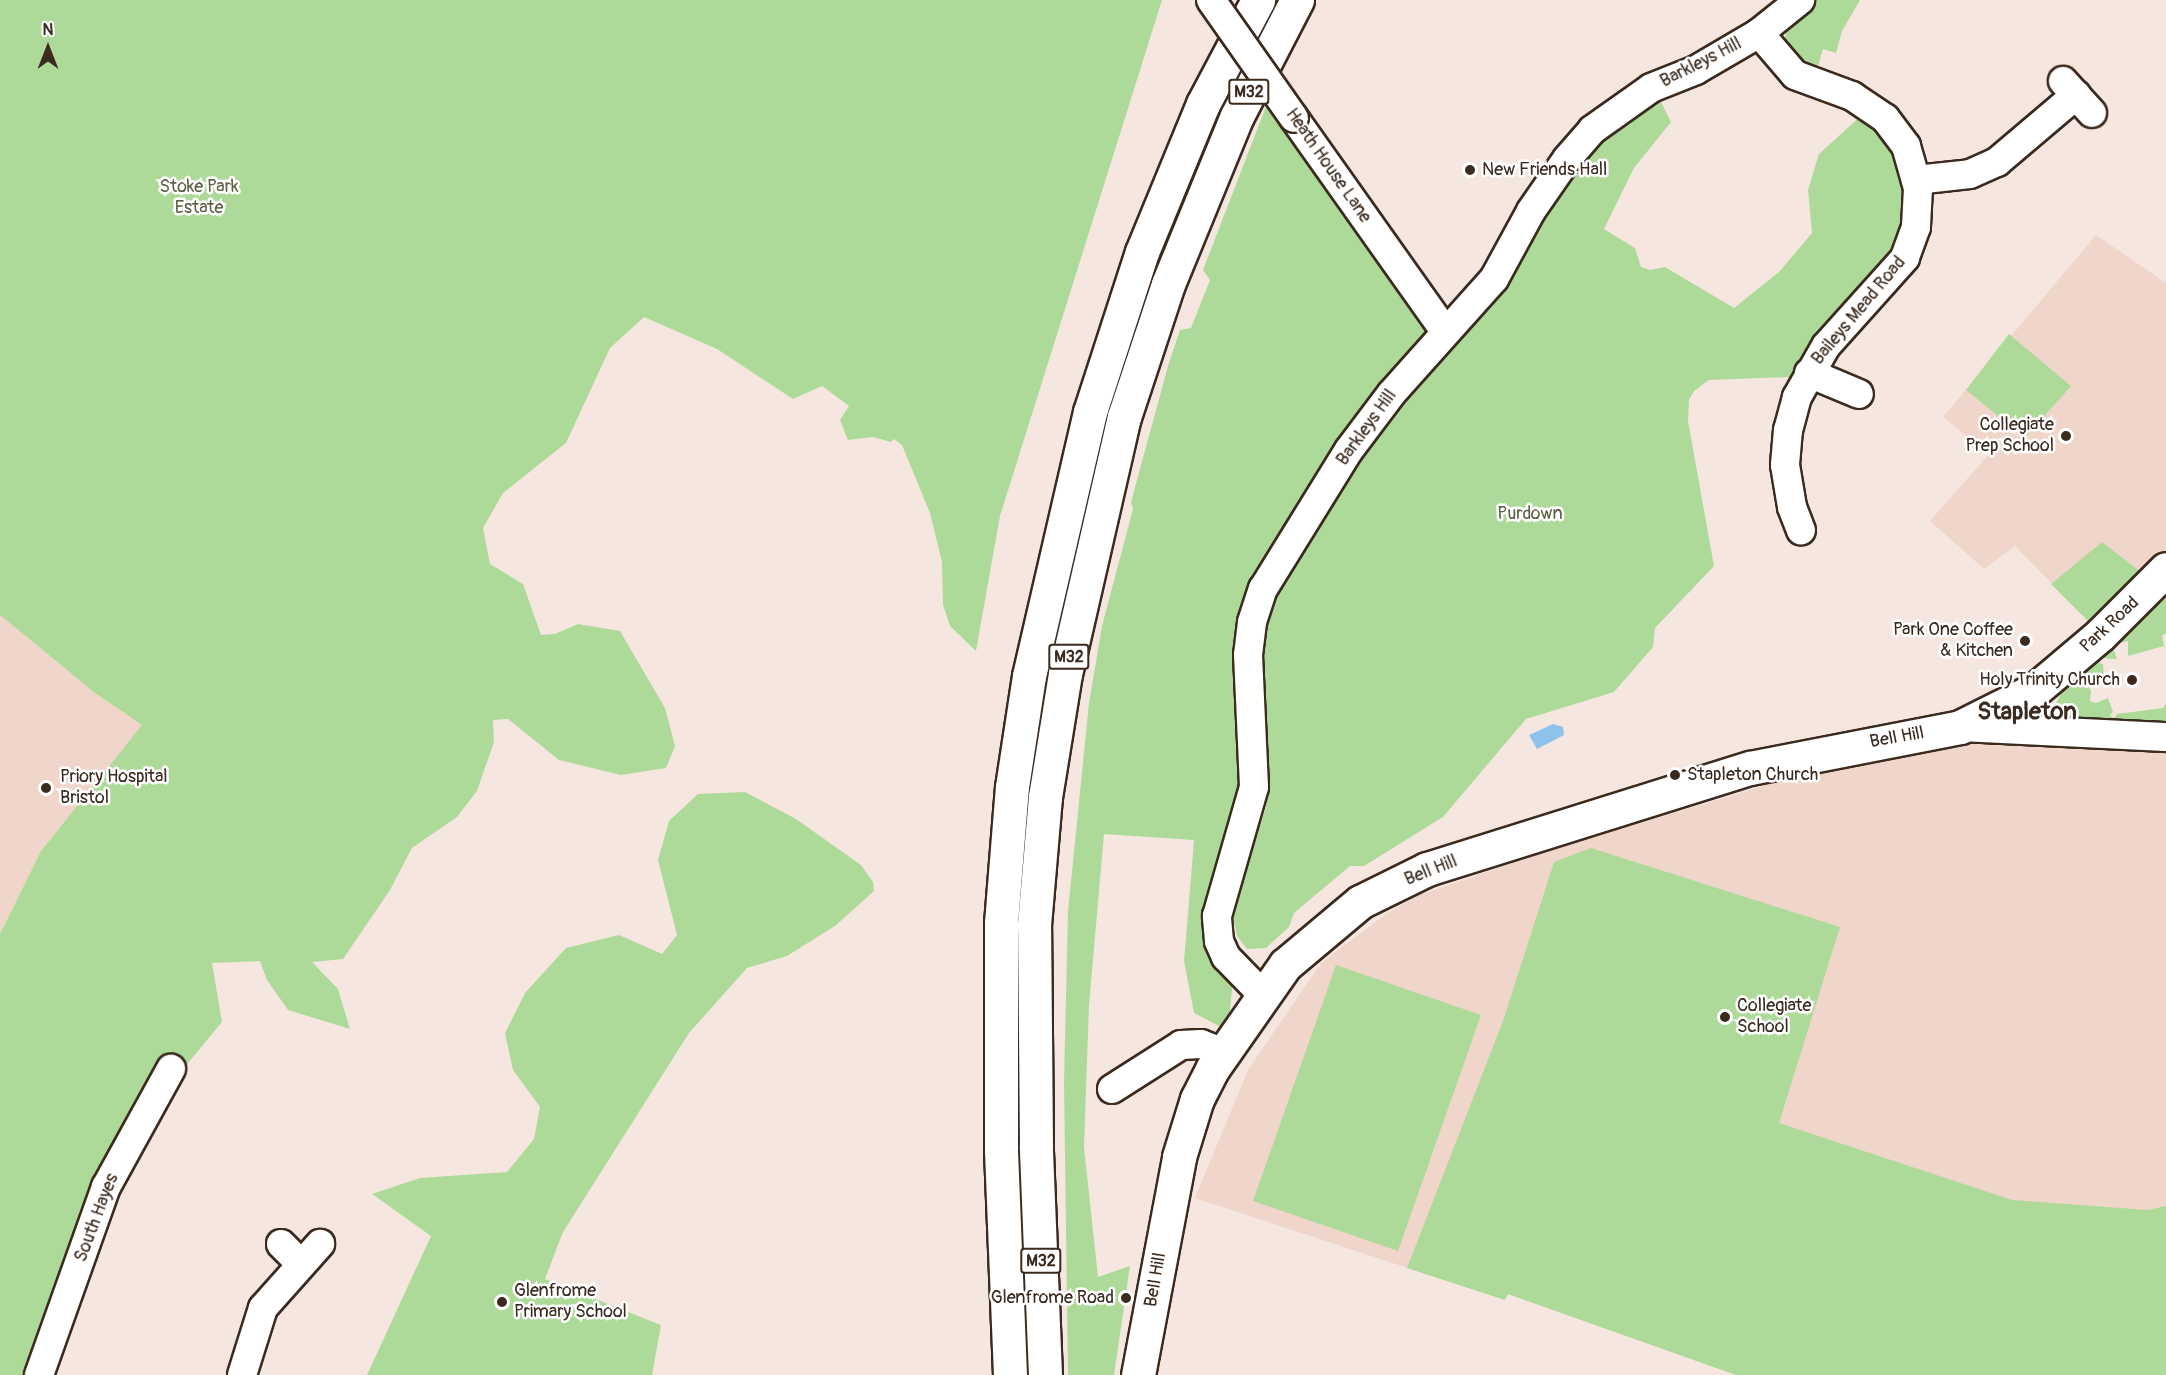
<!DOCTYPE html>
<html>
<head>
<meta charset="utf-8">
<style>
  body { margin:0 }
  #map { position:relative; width:2166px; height:1375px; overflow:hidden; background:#f6e6e0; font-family:Pangolin,sans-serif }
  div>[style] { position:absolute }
  .built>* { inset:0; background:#f0d5ca }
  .green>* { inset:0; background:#aeda99 }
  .water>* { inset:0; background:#8ec1eb }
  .roads { filter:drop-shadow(2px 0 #3b2a1e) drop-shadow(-2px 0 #3b2a1e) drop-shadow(0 2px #3b2a1e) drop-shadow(0 -2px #3b2a1e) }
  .minor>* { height:28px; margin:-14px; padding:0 14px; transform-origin:14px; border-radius:14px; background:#fff }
  .major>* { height:33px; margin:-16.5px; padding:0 16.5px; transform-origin:16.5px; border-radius:16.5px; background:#fff }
  .highway>* { height:33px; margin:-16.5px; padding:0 16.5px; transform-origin:16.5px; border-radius:16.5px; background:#fff }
  .bridges { filter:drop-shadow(2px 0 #3b2a1e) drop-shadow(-2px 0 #3b2a1e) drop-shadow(0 2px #3b2a1e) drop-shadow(0 -2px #3b2a1e) }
  .minor-bridge>* { height:28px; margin:-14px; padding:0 14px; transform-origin:14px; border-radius:14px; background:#fff }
  .dots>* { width:16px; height:16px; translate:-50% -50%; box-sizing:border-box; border:3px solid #fff; border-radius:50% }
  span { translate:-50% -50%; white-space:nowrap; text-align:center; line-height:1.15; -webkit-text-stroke:5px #fff; paint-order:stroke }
  .shield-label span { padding:2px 4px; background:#fff; border:2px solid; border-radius:4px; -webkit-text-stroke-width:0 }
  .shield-label { font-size:16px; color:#3b2a1e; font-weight:700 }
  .street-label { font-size:18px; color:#3b2a1e }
  .poi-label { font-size:18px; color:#3b2a1e }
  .left { translate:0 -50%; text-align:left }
  .right { translate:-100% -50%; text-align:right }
  .park-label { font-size:18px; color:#5e5f43 }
  .district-label { font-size:24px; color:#3b2a1e; font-weight:700 }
  .north { position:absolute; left:18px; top:18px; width:60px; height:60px; -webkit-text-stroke:4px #fff; paint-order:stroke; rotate:0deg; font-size:16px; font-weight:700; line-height:24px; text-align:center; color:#3b2a1e }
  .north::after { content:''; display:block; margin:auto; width:21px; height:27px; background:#3b2a1e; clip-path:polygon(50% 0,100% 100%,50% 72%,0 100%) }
</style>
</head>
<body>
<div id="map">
  <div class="built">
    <i style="clip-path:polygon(2096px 235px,2166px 283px,2166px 561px,2094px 627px,2015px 546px,1984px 569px,1930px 521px,1989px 454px,1943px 417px)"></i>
    <i style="clip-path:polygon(0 615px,95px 693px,142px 725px,41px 851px,0 934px)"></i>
    <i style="clip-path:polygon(1962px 743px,2166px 748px,2166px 1375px,1736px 1375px,1508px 1294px,1505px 1300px,1195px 1198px,1248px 1070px,1321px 963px,1386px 914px,1420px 895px,1548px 851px,1780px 781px)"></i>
  </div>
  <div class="green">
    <i style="clip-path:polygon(0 0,1162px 0,1000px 516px,976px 651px,950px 626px,943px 605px,942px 562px,930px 513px,902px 445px,894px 439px,891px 442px,873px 437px,848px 440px,840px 420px,849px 406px,822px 386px,793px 399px,717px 349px,644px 317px,610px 348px,566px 443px,503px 493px,483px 528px,490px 564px,523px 584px,541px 635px,555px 634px,578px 624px,620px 631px,665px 708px,675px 746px,666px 768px,621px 775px,559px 760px,508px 719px,493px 720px,494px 742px,477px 791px,457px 817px,412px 848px,390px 890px,343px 959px,312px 962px,338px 989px,350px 1029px,288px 1010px,267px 980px,260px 961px,212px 963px,222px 1022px,183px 1069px,154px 1081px,29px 1375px,0 1375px,0 934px,41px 851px,142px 725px,95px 693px,0 615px)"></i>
    <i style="clip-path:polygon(1815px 0,1860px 0,1842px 31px,1836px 53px,1823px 49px,1817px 69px,1802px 62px,1784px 42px,1786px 33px)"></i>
    <i style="clip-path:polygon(1659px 98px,1671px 122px,1634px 168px,1604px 229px,1635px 248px,1641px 267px,1650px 270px,1665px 267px,1734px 308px,1779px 272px,1812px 233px,1808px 190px,1819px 154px,1864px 113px,1887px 134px,1909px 184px,1900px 246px,1806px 357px,1802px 356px,1790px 377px,1709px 380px,1694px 391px,1689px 400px,1688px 421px,1714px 566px,1655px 628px,1653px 647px,1614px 692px,1526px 719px,1443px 817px,1364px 866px,1350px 866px,1294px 913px,1289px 927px,1266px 948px,1247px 949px,1237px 936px,1232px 912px,1266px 807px,1269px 770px,1261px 686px,1263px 630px,1274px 597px,1363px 455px,1594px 143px)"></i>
    <i style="clip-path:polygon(1267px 104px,1427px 334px,1262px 573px,1246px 764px,1225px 852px,1232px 990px,1230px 1011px,1221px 1027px,1194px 1013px,1184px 961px,1194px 840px,1104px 834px,1089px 1005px,1084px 1147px,1098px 1277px,1130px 1266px,1114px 1375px,1068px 1375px,1064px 1082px,1068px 911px,1089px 703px,1102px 626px,1133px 509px,1131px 502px,1168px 366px,1180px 330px,1191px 328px,1210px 280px,1203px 270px)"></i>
    <i style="clip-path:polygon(2009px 334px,2071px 386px,2025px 438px,1966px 390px)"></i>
    <i style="clip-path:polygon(2102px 542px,2147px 577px,2094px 627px,2051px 584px)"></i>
    <i style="clip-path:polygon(2166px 598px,2166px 633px,2162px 636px,2166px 654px,2164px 646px,2128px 656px,2128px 641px,2112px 645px,2117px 659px,2102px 658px,2099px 663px,2103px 664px,2104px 679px,2089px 678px,2087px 683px,2091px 691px,2090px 701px,2096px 703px,2108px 698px,2113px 712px,2110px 715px,2114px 719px,2117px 714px,2163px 708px,2166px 704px,2166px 721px,2127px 722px,2060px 716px,2054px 706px,2067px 684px,2088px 661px)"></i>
    <i style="clip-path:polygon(745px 792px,796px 819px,861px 865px,873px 882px,874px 891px,835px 926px,787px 956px,747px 968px,689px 1033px,563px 1232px,545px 1279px,661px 1325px,652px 1375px,367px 1375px,431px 1236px,372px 1194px,420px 1178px,507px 1172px,534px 1139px,540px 1107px,513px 1070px,505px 1033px,525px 993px,566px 948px,619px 935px,662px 954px,677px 935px,658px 860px,669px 821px,698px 794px)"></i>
    <i style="clip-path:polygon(1591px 848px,1840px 927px,1779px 1123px,2012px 1200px,2148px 1210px,2166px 1206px,2166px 1375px,1736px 1375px,1508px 1294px,1505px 1300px,1407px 1268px,1503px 1021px,1554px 862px)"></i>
    <i style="clip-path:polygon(1336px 965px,1481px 1015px,1398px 1251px,1253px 1201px)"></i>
  </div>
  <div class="water">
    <i style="clip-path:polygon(1553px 724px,1563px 727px,1564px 735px,1537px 749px,1529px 735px)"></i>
  </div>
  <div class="roads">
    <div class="minor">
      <i style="left:1759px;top:33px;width:55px;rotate:49.4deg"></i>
      <i style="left:1795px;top:75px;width:61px;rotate:20.2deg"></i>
      <i style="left:1852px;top:96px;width:40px;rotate:34deg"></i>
      <i style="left:1885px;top:118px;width:35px;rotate:53deg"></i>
      <i style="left:1906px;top:146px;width:44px;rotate:74.1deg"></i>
      <i style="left:1918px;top:188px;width:39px;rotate:93deg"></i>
      <i style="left:1916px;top:227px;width:33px;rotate:110deg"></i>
      <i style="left:1905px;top:258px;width:118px;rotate:131.9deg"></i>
      <i style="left:1826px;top:346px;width:59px;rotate:119.6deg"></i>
      <i style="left:1797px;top:397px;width:34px;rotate:105deg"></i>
      <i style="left:1788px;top:430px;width:35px;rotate:95deg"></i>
      <i style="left:1785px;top:465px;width:43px;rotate:80.5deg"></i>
      <i style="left:1792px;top:507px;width:25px;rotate:69deg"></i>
      <i style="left:2063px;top:81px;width:43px;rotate:47.8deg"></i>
      <i style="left:1294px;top:118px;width:261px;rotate:54.7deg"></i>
      <i style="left:1916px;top:180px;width:54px;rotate:-6.3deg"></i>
      <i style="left:1970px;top:174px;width:30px;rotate:-24deg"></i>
      <i style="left:1997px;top:162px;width:104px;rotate:-40.3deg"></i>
      <i style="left:1809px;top:373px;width:54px;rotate:22.8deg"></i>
      <i style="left:1960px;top:727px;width:206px;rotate:2.8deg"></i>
      <i style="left:1263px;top:995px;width:53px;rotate:-134.2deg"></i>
      <i style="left:1226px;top:957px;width:17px;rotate:-114deg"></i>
      <i style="left:1219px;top:941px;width:25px;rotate:-95deg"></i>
      <i style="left:1217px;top:916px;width:134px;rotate:-74deg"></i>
      <i style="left:1254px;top:787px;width:132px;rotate:-92.6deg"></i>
      <i style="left:1248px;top:655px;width:33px;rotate:-83deg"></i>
      <i style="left:1252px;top:622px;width:35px;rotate:-72deg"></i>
      <i style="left:1263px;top:589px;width:163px;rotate:-58.3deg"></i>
      <i style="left:1349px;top:450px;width:71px;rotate:-53deg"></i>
      <i style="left:1392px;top:393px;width:153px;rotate:-48.2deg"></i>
      <i style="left:1494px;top:279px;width:77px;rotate:-61.4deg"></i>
      <i style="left:1531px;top:211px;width:63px;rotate:-55.3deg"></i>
      <i style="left:1567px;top:159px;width:38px;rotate:-49deg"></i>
      <i style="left:1592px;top:130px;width:72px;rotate:-35.4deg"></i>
      <i style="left:1651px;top:88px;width:48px;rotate:-21.8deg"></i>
      <i style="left:1696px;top:70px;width:73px;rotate:-30.4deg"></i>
      <i style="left:1759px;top:33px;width:53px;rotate:-38.8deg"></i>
      <i style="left:1112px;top:1089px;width:82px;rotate:-32.5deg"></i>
      <i style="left:1181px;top:1045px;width:20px;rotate:-3deg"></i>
      <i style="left:1201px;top:1044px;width:25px;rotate:21deg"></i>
      <i style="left:281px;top:1244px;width:28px;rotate:45deg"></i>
      <i style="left:39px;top:1375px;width:200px;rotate:-70.4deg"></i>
      <i style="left:106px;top:1187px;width:135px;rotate:-61.2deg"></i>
      <i style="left:242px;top:1375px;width:70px;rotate:-72.6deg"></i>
      <i style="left:263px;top:1308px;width:86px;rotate:-48.3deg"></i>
    </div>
    <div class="major">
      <i style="left:1138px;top:1375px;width:222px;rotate:-79.3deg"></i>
      <i style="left:1179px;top:1157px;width:61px;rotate:-72.8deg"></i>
      <i style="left:1197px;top:1099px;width:35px;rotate:-63deg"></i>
      <i style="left:1213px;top:1068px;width:126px;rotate:-55deg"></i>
      <i style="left:1285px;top:965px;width:98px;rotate:-40deg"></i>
      <i style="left:1360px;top:902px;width:75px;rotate:-26.2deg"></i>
      <i style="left:1427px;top:869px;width:338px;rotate:-17.4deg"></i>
      <i style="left:1750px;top:768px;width:214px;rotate:-11deg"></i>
      <i style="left:1960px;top:727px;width:85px;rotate:-26.6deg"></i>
      <i style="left:2036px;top:689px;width:84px;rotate:-40.2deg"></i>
      <i style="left:2100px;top:635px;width:93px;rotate:-45deg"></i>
    </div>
    <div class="highway">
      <i style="left:1010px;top:1375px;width:225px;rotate:-92.3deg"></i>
      <i style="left:1001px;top:1150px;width:227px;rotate:-90deg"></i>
      <i style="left:1001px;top:923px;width:136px;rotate:-85.4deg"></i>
      <i style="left:1012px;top:787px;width:112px;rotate:-81.3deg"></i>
      <i style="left:1029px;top:676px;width:271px;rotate:-77deg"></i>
      <i style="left:1090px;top:412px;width:168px;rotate:-72deg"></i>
      <i style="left:1142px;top:252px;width:160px;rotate:-67.6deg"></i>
      <i style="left:1203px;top:104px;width:118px;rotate:-62.1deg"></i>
      <i style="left:1045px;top:1375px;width:229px;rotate:-92.3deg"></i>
      <i style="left:1036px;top:1146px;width:221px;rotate:-90.5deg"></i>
      <i style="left:1034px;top:925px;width:128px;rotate:-85.1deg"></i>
      <i style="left:1045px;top:797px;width:125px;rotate:-80.8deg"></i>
      <i style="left:1065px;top:674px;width:264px;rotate:-77.1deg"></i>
      <i style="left:1124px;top:417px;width:140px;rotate:-71.7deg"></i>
      <i style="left:1168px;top:284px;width:182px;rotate:-67.7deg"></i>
      <i style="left:1237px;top:116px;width:131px;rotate:-62.7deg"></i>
    </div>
  </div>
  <div class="bridges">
    <div class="minor-bridge">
      <i style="left:1211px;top:0;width:144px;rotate:54.9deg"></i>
    </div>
  </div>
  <div class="dots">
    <i style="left:1470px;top:170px;background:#3b2a1e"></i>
    <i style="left:2066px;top:436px;background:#3b2a1e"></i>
    <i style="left:2025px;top:641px;background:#3b2a1e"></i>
    <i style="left:2132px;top:680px;background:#3b2a1e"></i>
    <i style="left:1675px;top:775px;background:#3b2a1e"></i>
    <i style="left:46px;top:788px;background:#3b2a1e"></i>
    <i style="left:1725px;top:1017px;background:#3b2a1e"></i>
    <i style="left:1126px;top:1298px;background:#3b2a1e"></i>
    <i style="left:502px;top:1302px;background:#3b2a1e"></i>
  </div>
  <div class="shield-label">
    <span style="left:1249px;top:92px">M32</span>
    <span style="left:1069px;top:657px">M32</span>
    <span style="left:1041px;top:1261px">M32</span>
  </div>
  <div class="street-label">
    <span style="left:1701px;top:63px;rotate:-27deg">Barkleys Hill</span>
    <span style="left:1328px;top:166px;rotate:55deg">Heath House Lane</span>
    <span style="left:1859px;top:311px;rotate:-50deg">Baileys Mead Road</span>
    <span style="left:1367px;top:428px;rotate:-54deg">Barkleys Hill</span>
    <span style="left:2110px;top:625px;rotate:-43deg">Park Road</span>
    <span style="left:1897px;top:738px;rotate:-10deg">Bell Hill</span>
    <span style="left:1431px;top:871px;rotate:-21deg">Bell Hill</span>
    <span style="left:97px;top:1218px;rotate:-69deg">South Hayes</span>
    <span style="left:1156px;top:1280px;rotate:-80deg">Bell Hill</span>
  </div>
  <div class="poi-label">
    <span class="left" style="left:1482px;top:170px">New Friends Hall</span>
    <span class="right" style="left:2054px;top:436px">Collegiate<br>Prep School</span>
    <span class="right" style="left:2013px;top:641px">Park One Coffee<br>&amp; Kitchen</span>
    <span class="right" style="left:2120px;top:680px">Holy Trinity Church</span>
    <span class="left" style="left:1687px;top:775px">Stapleton Church</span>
    <span class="left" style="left:60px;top:788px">Priory Hospital<br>Bristol</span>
    <span class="left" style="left:1737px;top:1017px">Collegiate<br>School</span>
    <span class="left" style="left:514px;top:1302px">Glenfrome<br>Primary School</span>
    <span class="right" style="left:1114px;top:1298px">Glenfrome Road</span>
  </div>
  <div class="park-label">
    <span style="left:199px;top:198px">Stoke Park<br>Estate</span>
    <span style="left:1530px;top:514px">Purdown</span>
  </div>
  <div class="district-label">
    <span style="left:2027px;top:712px">Stapleton</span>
  </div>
  <div class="north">N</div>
</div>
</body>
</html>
